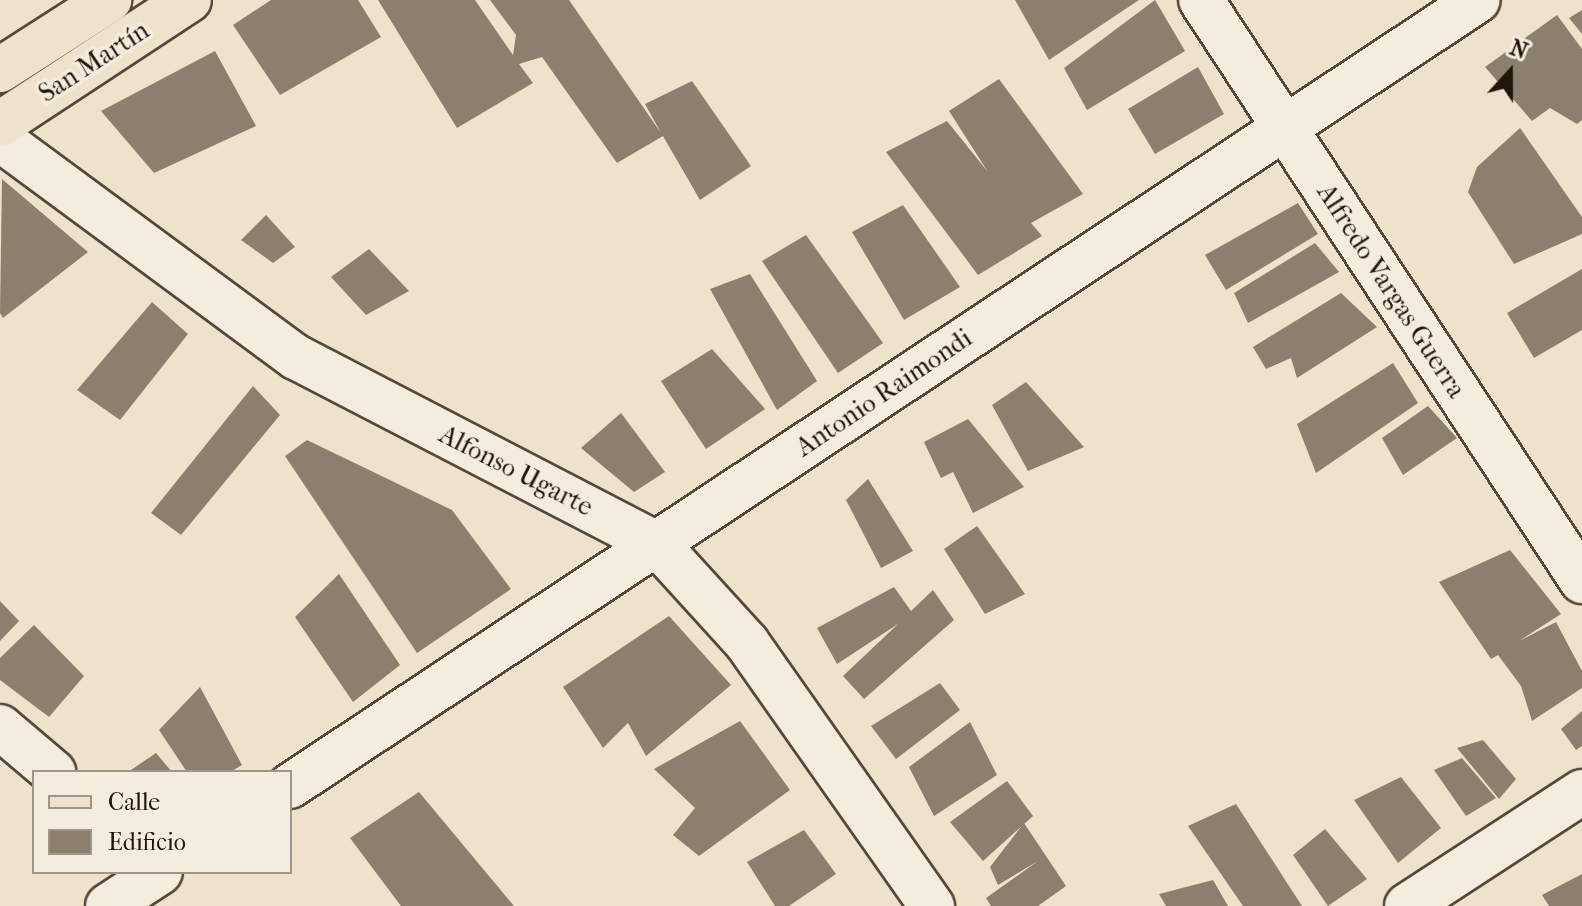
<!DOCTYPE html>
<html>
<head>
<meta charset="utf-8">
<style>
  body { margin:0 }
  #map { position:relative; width:1582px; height:906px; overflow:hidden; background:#eee2ca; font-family:"IM FELL French Canon",serif }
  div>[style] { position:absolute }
  .building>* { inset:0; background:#8b806e }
  .roads { filter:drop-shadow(2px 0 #54483a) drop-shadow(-2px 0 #54483a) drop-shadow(0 2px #54483a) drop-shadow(0 -2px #54483a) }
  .minor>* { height:44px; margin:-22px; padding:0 22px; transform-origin:22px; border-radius:22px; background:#f4ecdd }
  .major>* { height:44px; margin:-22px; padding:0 22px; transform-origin:22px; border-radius:22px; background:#eee2ca }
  span { translate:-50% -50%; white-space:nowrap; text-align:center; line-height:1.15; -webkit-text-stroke:7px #f4ecdd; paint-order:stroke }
  .street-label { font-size:26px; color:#20150a }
  .legend { position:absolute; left:32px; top:770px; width:260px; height:104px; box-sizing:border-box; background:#f4ecdd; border:2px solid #9f9689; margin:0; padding:10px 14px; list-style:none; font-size:24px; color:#20150a }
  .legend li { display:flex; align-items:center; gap:16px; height:40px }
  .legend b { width:40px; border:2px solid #9f9689 }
  .north { position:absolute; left:1470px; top:32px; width:80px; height:80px; -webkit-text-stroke:6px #f4ecdd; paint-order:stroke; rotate:21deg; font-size:22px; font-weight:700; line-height:32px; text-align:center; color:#20150a }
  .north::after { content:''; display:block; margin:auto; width:28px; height:36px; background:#20150a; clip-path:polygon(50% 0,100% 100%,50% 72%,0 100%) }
</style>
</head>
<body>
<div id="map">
  <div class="building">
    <i style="clip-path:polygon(271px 0,358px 0,381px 37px,280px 95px,233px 25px)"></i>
    <i style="clip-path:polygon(378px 0,475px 0,513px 55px,516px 35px,490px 0,569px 0,661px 133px,645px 104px,692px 81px,751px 166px,700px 200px,663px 136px,617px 163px,542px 57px,519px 64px,533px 83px,457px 128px)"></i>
    <i style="clip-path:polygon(1015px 0,1139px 0,1049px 60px)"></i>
    <i style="clip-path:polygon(1155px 0,1185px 51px,1087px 110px,1064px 68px)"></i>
    <i style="clip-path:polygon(1582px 10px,1582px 34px,1569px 18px)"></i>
    <i style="clip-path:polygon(1557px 15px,1582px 49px,1582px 120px,1577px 124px,1550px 108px,1532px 121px,1485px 67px)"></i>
    <i style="clip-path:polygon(215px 51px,256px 126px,154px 173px,101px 111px)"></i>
    <i style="clip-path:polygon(1198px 67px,1224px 114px,1155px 154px,1128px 109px)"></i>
    <i style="clip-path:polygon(999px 79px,1083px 194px,1031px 223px,1042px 236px,978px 275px,886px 152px,947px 121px,988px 172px,949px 111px)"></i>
    <i style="clip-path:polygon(1520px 128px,1582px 217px,1582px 234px,1514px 264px,1468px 192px,1477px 167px)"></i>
    <i style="clip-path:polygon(2px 179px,88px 252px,3px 318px,0 313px)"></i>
    <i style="clip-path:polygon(1298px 203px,1318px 234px,1226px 290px,1205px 255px)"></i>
    <i style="clip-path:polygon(903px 205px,960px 287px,904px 320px,852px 232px)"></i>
    <i style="clip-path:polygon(266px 215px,295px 247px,273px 263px,241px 240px)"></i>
    <i style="clip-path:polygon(806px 235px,883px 343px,838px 373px,762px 261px)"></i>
    <i style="clip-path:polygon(1315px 243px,1339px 272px,1248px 323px,1234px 293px)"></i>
    <i style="clip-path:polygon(369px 249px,409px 291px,366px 315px,331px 277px)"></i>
    <i style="clip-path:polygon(1582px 269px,1582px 330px,1534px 358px,1507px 313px)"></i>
    <i style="clip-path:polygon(750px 274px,817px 381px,777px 410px,710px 289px)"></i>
    <i style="clip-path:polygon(1341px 293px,1377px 327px,1297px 378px,1291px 358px,1266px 369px,1253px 347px)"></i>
    <i style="clip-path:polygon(152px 302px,188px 334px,120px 420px,77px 390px)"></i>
    <i style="clip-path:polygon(712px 349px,765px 409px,706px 449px,661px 381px)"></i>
    <i style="clip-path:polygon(1393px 363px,1418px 403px,1316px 473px,1297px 424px)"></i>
    <i style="clip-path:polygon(1026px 382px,1084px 447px,1028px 471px,992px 405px)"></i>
    <i style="clip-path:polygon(253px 386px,280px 415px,181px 535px,151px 513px)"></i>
    <i style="clip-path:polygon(1428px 406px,1457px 438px,1403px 475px,1382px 438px)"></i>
    <i style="clip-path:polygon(621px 413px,665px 472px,634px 492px,581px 448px)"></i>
    <i style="clip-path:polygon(968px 419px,1024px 487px,973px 513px,953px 472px,941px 478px,924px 442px)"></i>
    <i style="clip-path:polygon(307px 440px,452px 510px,511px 589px,417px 653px,285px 456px)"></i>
    <i style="clip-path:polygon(868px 479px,913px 551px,881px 568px,846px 500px)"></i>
    <i style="clip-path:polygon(977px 526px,1025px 594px,985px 614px,944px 549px)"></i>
    <i style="clip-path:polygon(1510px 550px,1561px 614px,1519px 641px,1556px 622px,1582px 671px,1582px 688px,1532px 721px,1521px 686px,1498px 655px,1491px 659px,1439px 582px)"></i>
    <i style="clip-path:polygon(339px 574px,400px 665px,353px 702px,295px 617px)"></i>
    <i style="clip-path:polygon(894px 587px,911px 611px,933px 590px,954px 620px,864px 699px,843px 676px,898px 624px,837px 664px,817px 628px)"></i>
    <i style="clip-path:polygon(0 601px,19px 621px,0 641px)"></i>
    <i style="clip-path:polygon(669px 616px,731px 685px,646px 756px,628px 723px,603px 748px,563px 687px)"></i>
    <i style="clip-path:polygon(34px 625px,84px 676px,49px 717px,0 680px,0 658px)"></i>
    <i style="clip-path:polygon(940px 683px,960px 710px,896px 759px,871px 726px)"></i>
    <i style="clip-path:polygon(200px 687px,242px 765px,230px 772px,187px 772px,159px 730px)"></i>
    <i style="clip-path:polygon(1582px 711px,1582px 746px,1576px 750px,1561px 729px)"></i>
    <i style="clip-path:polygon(740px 721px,790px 790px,699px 856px,673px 835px,695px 808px,654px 769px)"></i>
    <i style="clip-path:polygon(970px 722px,997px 775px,934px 816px,909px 767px)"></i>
    <i style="clip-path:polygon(1483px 740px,1516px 779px,1499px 799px,1457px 748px)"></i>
    <i style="clip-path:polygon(156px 753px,172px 772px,128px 772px)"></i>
    <i style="clip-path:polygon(1462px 758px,1496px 798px,1466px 816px,1434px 770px)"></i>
    <i style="clip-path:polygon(1401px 777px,1441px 828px,1398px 863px,1354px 800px)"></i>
    <i style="clip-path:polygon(1007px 781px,1033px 816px,983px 861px,950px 822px)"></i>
    <i style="clip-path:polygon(419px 792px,514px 906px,401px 906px,350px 838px)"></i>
    <i style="clip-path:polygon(1236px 804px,1302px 906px,1243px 906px,1188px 826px)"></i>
    <i style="clip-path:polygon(1024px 823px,1066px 886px,1038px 906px,991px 906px,986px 898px,1038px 861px,998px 885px,990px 867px)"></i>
    <i style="clip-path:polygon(1325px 829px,1367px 879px,1328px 906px,1293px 855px)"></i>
    <i style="clip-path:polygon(804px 830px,836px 874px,789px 906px,775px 906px,747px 862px)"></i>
    <i style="clip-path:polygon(1582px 874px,1582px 906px,1549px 906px,1542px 895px)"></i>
    <i style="clip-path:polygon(1213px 880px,1228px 906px,1166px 906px,1159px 894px)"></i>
  </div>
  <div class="roads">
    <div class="minor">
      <i style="left:1201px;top:0;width:695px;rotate:56.74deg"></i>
      <i style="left:0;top:139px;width:368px;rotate:36.4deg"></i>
      <i style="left:296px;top:357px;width:407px;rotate:27.4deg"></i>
      <i style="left:657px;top:544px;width:134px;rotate:47.7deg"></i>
      <i style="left:747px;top:643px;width:322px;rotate:54.9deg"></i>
      <i style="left:0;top:727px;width:70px;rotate:40.3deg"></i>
      <i style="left:290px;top:786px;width:1424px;rotate:-33.49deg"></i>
      <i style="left:108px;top:906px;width:62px;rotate:-33.2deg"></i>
      <i style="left:1407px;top:906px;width:209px;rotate:-33.1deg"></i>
    </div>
    <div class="major">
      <i style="left:0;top:70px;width:130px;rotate:-32.7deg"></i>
      <i style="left:0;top:124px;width:226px;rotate:-33.3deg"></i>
    </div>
  </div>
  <div class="street-label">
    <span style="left:94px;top:62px;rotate:-33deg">San Martín</span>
    <span style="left:1391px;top:291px;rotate:57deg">Alfredo Vargas Guerra</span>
    <span style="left:884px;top:393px;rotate:-34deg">Antonio Raimondi</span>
    <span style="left:516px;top:471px;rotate:27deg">Alfonso Ugarte</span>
  </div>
  <ul class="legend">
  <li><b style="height:10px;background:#eee2ca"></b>Calle</li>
  <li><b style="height:22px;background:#8b806e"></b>Edificio</li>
  </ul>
  <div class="north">N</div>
</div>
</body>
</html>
